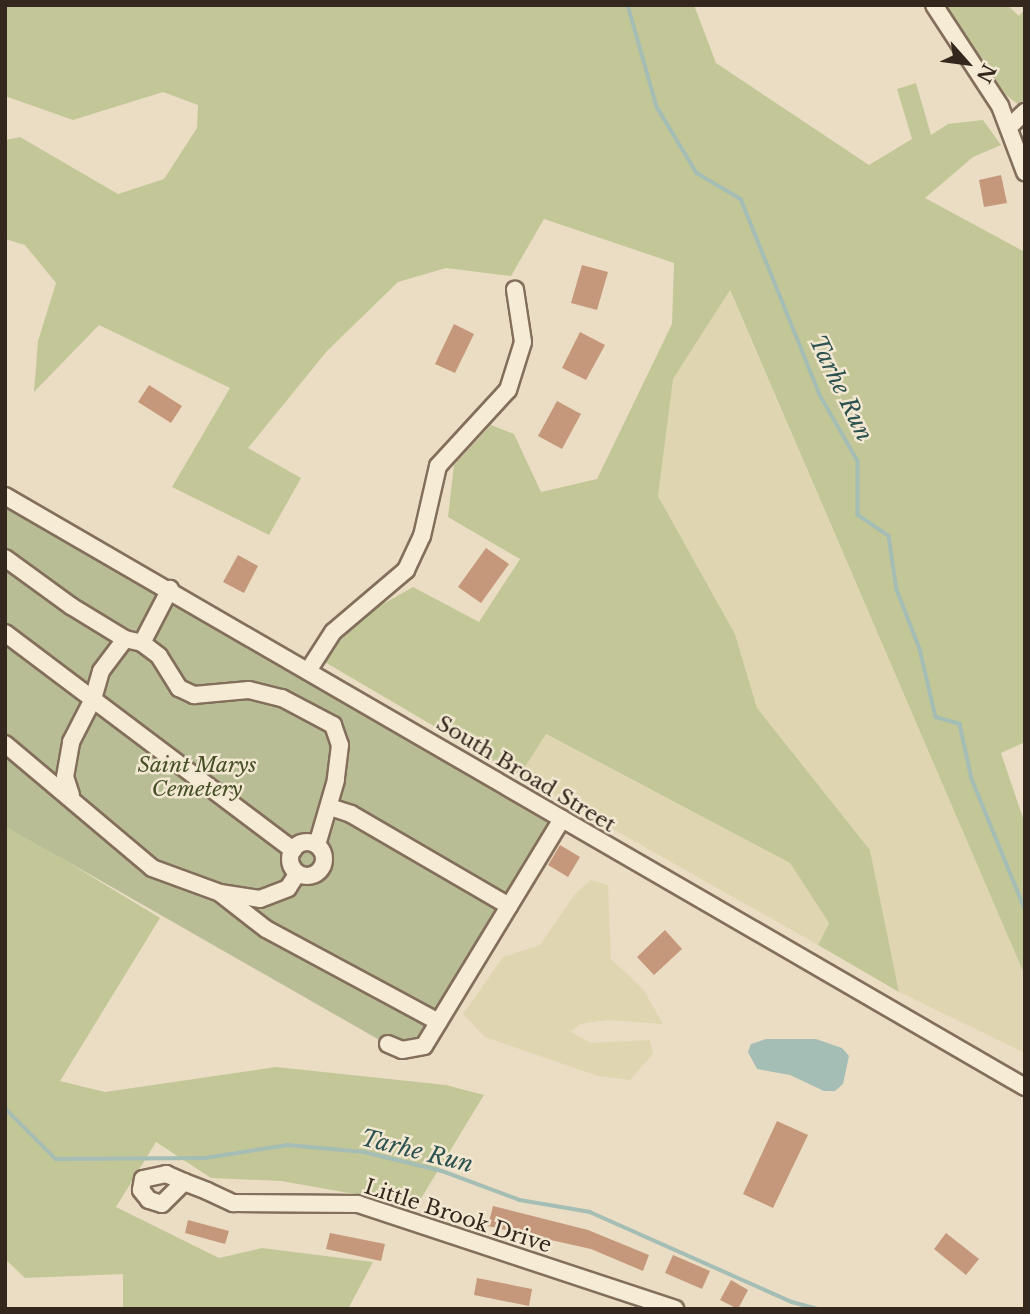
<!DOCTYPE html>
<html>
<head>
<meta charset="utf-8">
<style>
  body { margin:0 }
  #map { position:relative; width:1030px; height:1314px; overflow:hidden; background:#eaddc3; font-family:"Libre Baskerville",serif }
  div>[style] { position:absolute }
  .farmland>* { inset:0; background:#dfd6b1 }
  .green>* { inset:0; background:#c3c798 }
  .cemetery>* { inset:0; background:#b9bd96 }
  .water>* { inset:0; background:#a4bdb5 }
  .stream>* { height:3.5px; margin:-1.75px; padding:0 1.75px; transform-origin:1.75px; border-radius:1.75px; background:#a4bdb5 }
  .building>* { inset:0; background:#c5987b }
  .roads { filter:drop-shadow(2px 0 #836f5b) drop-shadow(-2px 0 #836f5b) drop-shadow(0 2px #836f5b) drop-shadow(0 -2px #836f5b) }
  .minor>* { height:16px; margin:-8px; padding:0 8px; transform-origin:8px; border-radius:8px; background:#f6ebd5 }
  .minor>.ring { margin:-8px; padding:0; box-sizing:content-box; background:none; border:16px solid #f6ebd5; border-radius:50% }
  span { translate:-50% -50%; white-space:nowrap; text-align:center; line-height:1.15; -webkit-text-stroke:5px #f2e8d2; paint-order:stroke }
  .park-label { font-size:21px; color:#464f26; font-style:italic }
  .street-label { font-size:21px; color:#34281e }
  .water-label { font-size:23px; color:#2e524f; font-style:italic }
  .frame { position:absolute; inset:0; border:7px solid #34281e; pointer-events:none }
  .north { position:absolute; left:932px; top:28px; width:70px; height:70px; -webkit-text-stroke:5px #f2e8d2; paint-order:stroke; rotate:118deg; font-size:19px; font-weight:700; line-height:28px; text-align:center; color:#34281e }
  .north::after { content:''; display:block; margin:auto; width:24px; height:32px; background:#34281e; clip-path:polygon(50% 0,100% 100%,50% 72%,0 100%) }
</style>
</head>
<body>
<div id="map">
  <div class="farmland">
    <i style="clip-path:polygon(729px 289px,1025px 976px,1025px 1053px,899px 992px,870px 850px,757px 708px,735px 634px,658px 496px,672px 379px)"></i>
    <i style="clip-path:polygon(545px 734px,790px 863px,829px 923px,818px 945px,519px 776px)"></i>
    <i style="clip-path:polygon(591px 880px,608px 885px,611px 959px,643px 989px,663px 1024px,607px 1020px,580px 1024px,571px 1032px,591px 1043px,650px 1040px,653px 1054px,630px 1080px,598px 1076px,485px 1037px,463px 1014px,503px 957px,540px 945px,575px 894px)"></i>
  </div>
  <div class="green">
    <i style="clip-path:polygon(5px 5px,694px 5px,716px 63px,869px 165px,912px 139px,897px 89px,916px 83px,931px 135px,948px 124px,983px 120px,1001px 145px,973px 157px,925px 198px,1023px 251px,1025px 742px,1001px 753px,1025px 824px,1025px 976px,730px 290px,673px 379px,658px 496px,735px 634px,757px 708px,870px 850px,899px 992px,818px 945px,829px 923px,790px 863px,546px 734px,519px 776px,323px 661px,358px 618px,413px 587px,479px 622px,520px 559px,448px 517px,454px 465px,491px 425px,514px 434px,541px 492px,597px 479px,672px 324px,674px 263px,544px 219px,511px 276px,446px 268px,398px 282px,327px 351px,248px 448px,301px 478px,269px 535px,172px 487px,230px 388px,99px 325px,34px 392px,38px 341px,56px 283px,25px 245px,5px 239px,5px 140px,20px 137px,118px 194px,164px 179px,197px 128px,198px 105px,163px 92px,73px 120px,5px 96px)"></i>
    <i style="clip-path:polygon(946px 5px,1007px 5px,1019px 16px,1025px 9px,1025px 99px,1019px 105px,1006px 95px)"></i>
    <i style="clip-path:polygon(5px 824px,160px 918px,60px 1081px,105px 1092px,276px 1067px,446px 1085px,484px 1095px,417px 1205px,281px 1181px,211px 1178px,156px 1142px,116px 1207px,219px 1258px,262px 1248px,373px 1262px,348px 1309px,123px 1309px,123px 1274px,25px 1278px,5px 1259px)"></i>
  </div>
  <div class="cemetery">
    <i style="clip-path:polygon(5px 503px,551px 822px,411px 1058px,5px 826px)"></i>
  </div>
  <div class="water">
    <i style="clip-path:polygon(766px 1039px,816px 1039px,842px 1048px,849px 1056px,843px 1084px,835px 1091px,824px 1091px,790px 1075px,757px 1069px,748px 1052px,751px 1044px)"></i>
  </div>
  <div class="stream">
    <i style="left:628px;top:5px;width:106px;rotate:74.1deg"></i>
    <i style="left:657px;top:107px;width:77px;rotate:58.8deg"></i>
    <i style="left:697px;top:173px;width:51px;rotate:30.6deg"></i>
    <i style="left:741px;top:199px;width:211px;rotate:68deg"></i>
    <i style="left:820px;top:395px;width:76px;rotate:60.1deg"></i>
    <i style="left:858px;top:461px;width:54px;rotate:90deg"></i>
    <i style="left:858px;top:515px;width:37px;rotate:34deg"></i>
    <i style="left:889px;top:536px;width:55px;rotate:81.6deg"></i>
    <i style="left:897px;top:590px;width:63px;rotate:68.7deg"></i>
    <i style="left:920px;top:649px;width:70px;rotate:76.8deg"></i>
    <i style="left:936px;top:717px;width:25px;rotate:16deg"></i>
    <i style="left:960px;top:724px;width:56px;rotate:77.7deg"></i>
    <i style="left:972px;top:779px;width:140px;rotate:67.8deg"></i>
    <i style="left:5px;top:1108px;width:72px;rotate:45deg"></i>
    <i style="left:56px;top:1159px;width:149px;rotate:-0.4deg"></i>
    <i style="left:205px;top:1158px;width:84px;rotate:-8.9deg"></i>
    <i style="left:288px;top:1145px;width:76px;rotate:5.3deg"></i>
    <i style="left:364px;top:1152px;width:80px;rotate:13.7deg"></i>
    <i style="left:442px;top:1171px;width:83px;rotate:20.4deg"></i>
    <i style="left:520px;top:1200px;width:71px;rotate:9.7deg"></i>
    <i style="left:590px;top:1212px;width:221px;rotate:24deg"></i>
    <i style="left:792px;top:1302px;width:28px;rotate:15deg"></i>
  </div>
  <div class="building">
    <i style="clip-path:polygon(1001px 175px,1007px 203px,984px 207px,979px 180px)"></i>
    <i style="clip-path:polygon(582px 265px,608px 272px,597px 310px,571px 303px)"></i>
    <i style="clip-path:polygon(454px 324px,474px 334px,455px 373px,435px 364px)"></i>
    <i style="clip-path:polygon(580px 332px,605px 345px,586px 380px,562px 368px)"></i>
    <i style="clip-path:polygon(149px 385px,182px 406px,171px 423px,138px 402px)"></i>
    <i style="clip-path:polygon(557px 401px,581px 414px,562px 449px,538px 436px)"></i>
    <i style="clip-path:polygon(486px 548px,509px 564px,481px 603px,458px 587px)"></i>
    <i style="clip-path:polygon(238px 555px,258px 566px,244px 593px,223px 582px)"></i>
    <i style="clip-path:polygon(560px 845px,580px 857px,568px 877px,548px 865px)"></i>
    <i style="clip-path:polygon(665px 930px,682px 949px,654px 975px,637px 957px)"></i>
    <i style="clip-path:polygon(777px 1121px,808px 1135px,773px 1208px,743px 1194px)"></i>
    <i style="clip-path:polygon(493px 1206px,588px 1230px,649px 1255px,643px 1271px,591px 1249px,488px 1226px)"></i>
    <i style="clip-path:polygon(188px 1220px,229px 1231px,225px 1244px,185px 1233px)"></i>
    <i style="clip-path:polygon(330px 1233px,385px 1244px,381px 1261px,326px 1249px)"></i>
    <i style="clip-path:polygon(946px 1233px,979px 1259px,966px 1275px,934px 1249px)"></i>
    <i style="clip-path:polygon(673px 1255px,710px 1271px,702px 1289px,665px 1273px)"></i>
    <i style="clip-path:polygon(477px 1278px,532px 1289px,529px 1306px,474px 1295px)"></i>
    <i style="clip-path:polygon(731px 1280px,748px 1290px,738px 1309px,720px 1300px)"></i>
  </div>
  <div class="roads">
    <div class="minor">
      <i style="left:934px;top:5px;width:121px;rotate:56.8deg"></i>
      <i style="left:1000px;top:106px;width:71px;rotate:69.3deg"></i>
      <i style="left:1010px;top:126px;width:21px;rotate:-43deg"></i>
      <i style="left:5px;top:496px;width:1179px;rotate:30.09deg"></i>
      <i style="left:5px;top:558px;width:82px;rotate:36deg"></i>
      <i style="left:71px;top:606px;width:63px;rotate:31.4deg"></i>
      <i style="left:125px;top:639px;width:17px;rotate:13deg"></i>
      <i style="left:142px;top:643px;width:21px;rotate:37deg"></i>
      <i style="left:159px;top:656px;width:38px;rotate:58deg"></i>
      <i style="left:179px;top:688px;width:17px;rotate:25deg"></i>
      <i style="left:194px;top:695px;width:55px;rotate:-5.2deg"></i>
      <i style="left:249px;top:690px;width:34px;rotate:14deg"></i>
      <i style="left:282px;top:698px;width:58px;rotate:27.9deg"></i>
      <i style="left:333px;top:725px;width:21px;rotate:71deg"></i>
      <i style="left:340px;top:745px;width:35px;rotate:97deg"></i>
      <i style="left:336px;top:780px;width:68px;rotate:106.3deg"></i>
      <i style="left:5px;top:633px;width:361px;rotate:37deg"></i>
      <i style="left:142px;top:643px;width:61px;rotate:-62.6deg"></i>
      <i style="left:308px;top:671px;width:46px;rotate:-57.3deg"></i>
      <i style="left:333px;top:632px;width:96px;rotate:-40.3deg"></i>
      <i style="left:406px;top:570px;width:38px;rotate:-65deg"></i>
      <i style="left:422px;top:536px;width:72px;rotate:-77.1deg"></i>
      <i style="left:438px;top:466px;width:103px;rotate:-47.4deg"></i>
      <i style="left:508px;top:390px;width:50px;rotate:-72.6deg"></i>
      <i style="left:523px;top:342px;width:53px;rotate:-98.7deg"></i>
      <i style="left:5px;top:744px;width:192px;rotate:40.1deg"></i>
      <i style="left:152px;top:868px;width:72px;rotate:20.2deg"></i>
      <i style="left:220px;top:893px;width:40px;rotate:8.5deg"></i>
      <i style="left:260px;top:899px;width:30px;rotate:-21deg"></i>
      <i style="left:288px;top:888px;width:17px;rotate:-57deg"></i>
      <i style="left:71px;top:795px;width:19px;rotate:-108deg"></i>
      <i style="left:65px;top:777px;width:36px;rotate:-80deg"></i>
      <i style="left:71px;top:742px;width:48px;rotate:-62.9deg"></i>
      <i style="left:93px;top:699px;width:29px;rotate:-74deg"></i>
      <i style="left:101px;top:671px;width:40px;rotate:-53deg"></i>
      <i style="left:330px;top:807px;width:22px;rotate:18deg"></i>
      <i style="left:351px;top:814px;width:183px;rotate:30.2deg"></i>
      <i class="ring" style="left:290px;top:842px;width:18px;height:18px"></i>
      <i style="left:221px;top:894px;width:57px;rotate:37.9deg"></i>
      <i style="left:266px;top:929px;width:196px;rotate:28.3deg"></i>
      <i style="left:388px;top:1044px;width:15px;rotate:23deg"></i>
      <i style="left:402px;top:1050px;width:22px;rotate:-10deg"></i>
      <i style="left:424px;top:1046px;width:266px;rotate:-58.7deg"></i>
      <i style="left:184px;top:1182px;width:31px;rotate:135deg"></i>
      <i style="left:162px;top:1204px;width:14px;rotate:-163deg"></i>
      <i style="left:149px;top:1200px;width:13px;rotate:-129deg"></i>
      <i style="left:141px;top:1190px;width:11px;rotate:-80deg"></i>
      <i style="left:143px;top:1179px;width:24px;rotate:-12deg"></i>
      <i style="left:166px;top:1174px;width:20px;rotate:24deg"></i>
      <i style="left:184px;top:1182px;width:25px;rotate:21deg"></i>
      <i style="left:207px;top:1191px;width:29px;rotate:25deg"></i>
      <i style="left:233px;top:1203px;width:125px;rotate:0.5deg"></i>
      <i style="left:358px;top:1204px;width:334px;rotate:18.3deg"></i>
    </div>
  </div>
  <div class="park-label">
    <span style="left:197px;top:777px">Saint Marys<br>Cemetery</span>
  </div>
  <div class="street-label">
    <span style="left:526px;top:774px;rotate:31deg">South Broad Street</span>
    <span style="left:458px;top:1216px;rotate:18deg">Little Brook Drive</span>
  </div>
  <div class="water-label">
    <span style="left:841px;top:388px;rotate:64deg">Tarhe Run</span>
    <span style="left:417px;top:1151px;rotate:14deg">Tarhe Run</span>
  </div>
  <div class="frame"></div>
  <div class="north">N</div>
</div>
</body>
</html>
